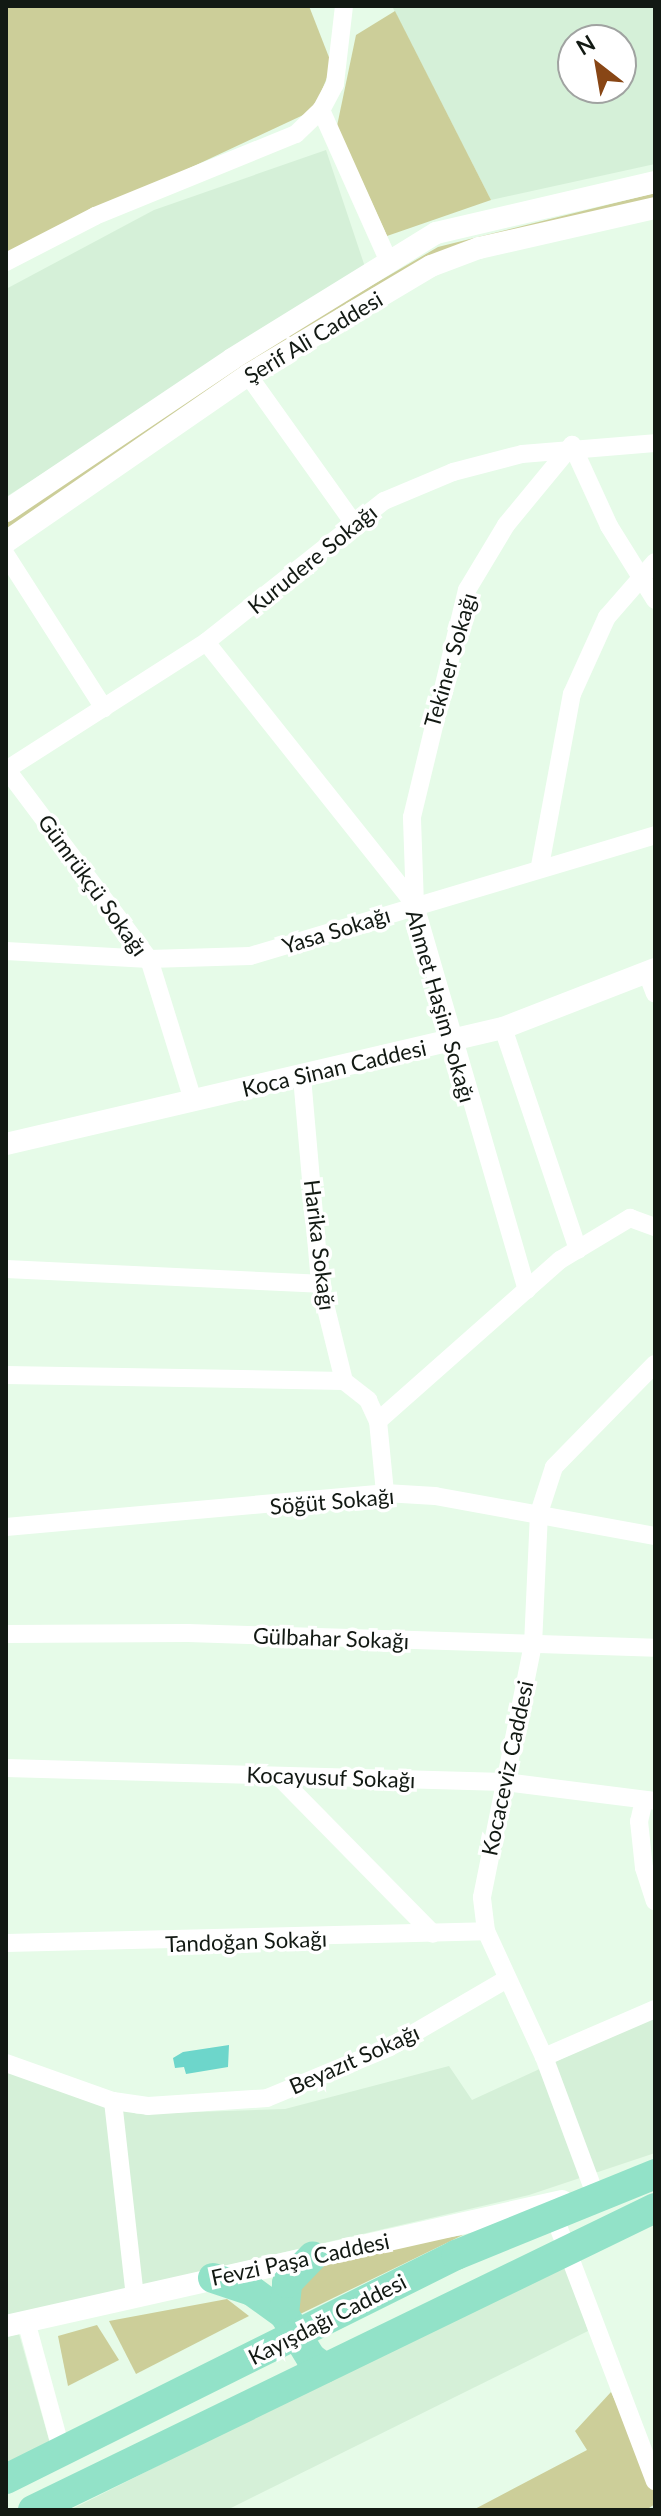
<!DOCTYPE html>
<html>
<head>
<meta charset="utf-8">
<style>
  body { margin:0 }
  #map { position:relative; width:661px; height:2516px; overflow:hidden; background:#e6fbe8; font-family:Lato,sans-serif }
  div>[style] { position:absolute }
  .built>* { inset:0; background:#d5f0d8 }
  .green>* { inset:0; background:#ccce99 }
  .water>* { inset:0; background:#6dd6cb }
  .minor>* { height:18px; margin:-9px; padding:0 9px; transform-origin:9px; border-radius:9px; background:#fff }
  .tertiary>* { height:22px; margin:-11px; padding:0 11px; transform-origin:11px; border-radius:11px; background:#fff }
  .primary>* { height:30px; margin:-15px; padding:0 15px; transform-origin:15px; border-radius:15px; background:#92e2c8 }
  span { translate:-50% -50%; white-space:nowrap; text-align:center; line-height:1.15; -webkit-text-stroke:7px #fff; paint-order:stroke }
  .street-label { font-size:22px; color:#121913 }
  .frame { position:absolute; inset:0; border:8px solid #121913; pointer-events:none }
  .north { position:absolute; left:557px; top:24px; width:80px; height:80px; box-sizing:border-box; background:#fff; border:2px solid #a0a3a1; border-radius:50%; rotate:329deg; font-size:22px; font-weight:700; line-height:32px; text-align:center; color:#121913 }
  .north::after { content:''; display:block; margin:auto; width:28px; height:36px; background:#884615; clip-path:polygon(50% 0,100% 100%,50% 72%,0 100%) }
</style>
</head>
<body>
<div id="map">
  <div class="built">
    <i style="clip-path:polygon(evenodd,392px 6px,655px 6px,655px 164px,491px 200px,392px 6px,573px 40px,621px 40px,621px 88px,573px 88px,573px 40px)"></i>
    <i style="clip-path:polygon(326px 150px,365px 267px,6px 497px,6px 289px,154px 210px)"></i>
    <i style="clip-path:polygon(655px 2016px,655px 2153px,529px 2195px,6px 2317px,6px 2065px,137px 2114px,285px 2109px,449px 2066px,472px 2100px)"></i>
    <i style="clip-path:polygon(567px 2260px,588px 2331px,227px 2510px,70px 2510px)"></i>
    <i style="clip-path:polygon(19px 2334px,51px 2447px,6px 2469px,6px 2337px)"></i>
  </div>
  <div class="green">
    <i style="clip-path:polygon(6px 6px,309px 6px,332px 65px,314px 110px,6px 254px)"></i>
    <i style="clip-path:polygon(395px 11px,491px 200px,387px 236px,337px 126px,356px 35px)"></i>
    <i style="clip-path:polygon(655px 193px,655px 199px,500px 233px,6px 530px,6px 522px,233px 366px,438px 247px)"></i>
    <i style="clip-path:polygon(463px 2235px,294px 2317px,296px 2288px,324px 2258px)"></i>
    <i style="clip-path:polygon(227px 2299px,249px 2316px,136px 2374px,109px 2321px)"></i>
    <i style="clip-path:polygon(97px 2325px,119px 2360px,68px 2386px,58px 2336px)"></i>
    <i style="clip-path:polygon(611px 2392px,655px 2487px,655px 2504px,646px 2510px,473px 2510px,587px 2450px,575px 2431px)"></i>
  </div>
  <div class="water">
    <i style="clip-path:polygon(229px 2045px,228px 2067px,186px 2074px,184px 2067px,175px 2068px,173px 2058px,183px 2052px)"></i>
  </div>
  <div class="minor">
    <i style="left:344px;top:6px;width:79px;rotate:96.6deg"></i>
    <i style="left:335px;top:84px;width:30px;rotate:118deg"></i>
    <i style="left:321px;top:110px;width:164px;rotate:65.9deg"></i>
    <i style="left:6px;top:262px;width:100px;rotate:-27.3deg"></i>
    <i style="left:95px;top:216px;width:217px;rotate:-22.2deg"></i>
    <i style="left:296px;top:134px;width:35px;rotate:-44deg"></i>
    <i style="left:248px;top:375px;width:179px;rotate:54.5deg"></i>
    <i style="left:6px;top:555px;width:182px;rotate:57.4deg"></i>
    <i style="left:206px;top:642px;width:336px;rotate:51.5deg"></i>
    <i style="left:415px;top:905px;width:401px;rotate:73.8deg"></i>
    <i style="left:6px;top:770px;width:237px;rotate:-32.6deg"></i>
    <i style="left:206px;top:642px;width:227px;rotate:-38.4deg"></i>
    <i style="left:384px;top:501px;width:75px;rotate:-22.8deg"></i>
    <i style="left:453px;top:472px;width:71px;rotate:-14.6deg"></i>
    <i style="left:522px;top:454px;width:133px;rotate:-4.7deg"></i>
    <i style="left:7px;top:770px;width:236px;rotate:53.1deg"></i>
    <i style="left:149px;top:959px;width:148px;rotate:72.7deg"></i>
    <i style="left:540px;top:866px;width:175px;rotate:-79.5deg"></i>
    <i style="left:572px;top:694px;width:85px;rotate:-65.6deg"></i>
    <i style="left:607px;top:617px;width:73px;rotate:-48.9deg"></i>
    <i style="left:415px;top:905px;width:88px;rotate:-92deg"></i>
    <i style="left:412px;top:817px;width:234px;rotate:-76.4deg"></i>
    <i style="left:467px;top:590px;width:76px;rotate:-59deg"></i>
    <i style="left:506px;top:525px;width:104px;rotate:-50.5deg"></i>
    <i style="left:572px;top:445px;width:89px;rotate:65.4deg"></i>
    <i style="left:609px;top:526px;width:87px;rotate:58.1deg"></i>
    <i style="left:6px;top:951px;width:143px;rotate:3.2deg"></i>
    <i style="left:149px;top:959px;width:101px;rotate:-1.7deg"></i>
    <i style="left:250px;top:956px;width:423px;rotate:-16.6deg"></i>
    <i style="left:647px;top:973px;width:22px;rotate:69deg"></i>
    <i style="left:503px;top:1028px;width:234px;rotate:71.3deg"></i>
    <i style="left:302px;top:1077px;width:208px;rotate:85deg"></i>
    <i style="left:320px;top:1284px;width:100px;rotate:76.1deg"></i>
    <i style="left:344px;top:1381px;width:31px;rotate:38deg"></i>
    <i style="left:368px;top:1400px;width:23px;rotate:65deg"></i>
    <i style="left:378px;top:1421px;width:72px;rotate:84.4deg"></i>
    <i style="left:6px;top:1269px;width:314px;rotate:2.7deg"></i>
    <i style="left:6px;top:1375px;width:338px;rotate:1deg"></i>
    <i style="left:378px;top:1421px;width:243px;rotate:-41.5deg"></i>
    <i style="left:560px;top:1260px;width:82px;rotate:-31deg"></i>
    <i style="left:630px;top:1218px;width:27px;rotate:20deg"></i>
    <i style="left:6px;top:1527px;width:381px;rotate:-5.1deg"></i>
    <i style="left:385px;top:1493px;width:50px;rotate:3.4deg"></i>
    <i style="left:435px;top:1496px;width:224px;rotate:10.3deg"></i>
    <i style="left:6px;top:1634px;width:182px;rotate:-0.3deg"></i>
    <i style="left:188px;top:1633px;width:467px;rotate:1.8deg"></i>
    <i style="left:6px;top:1768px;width:499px;rotate:1.6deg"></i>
    <i style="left:505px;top:1782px;width:151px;rotate:7.2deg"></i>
    <i style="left:278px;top:1776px;width:221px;rotate:45.5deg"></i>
    <i style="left:644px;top:1800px;width:22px;rotate:103deg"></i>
    <i style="left:639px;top:1821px;width:47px;rotate:83.9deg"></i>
    <i style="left:644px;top:1868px;width:35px;rotate:72deg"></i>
    <i style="left:6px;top:1943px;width:480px;rotate:-1.4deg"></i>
    <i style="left:544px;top:2057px;width:121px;rotate:-23.4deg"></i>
    <i style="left:6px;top:2063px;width:114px;rotate:19.6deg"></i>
    <i style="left:113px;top:2101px;width:35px;rotate:8deg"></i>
    <i style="left:148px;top:2106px;width:119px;rotate:-3.8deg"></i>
    <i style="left:267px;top:2098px;width:133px;rotate:-22.5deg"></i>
    <i style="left:390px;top:2047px;width:133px;rotate:-30.2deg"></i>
    <i style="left:113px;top:2101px;width:196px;rotate:83.6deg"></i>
    <i style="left:595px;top:2194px;width:146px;rotate:-110.4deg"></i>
    <i style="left:544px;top:2057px;width:139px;rotate:-114.7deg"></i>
    <i style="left:486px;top:1931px;width:34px;rotate:-97deg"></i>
    <i style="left:482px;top:1897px;width:257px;rotate:-78.6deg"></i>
    <i style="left:533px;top:1645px;width:132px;rotate:-87.4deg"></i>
    <i style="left:539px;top:1513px;width:48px;rotate:-71.9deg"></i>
    <i style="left:554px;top:1467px;width:144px;rotate:-45.6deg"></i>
    <i style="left:553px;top:2213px;width:287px;rotate:69.2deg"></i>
    <i style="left:26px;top:2321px;width:137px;rotate:74.7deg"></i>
  </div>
  <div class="tertiary">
    <i style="left:6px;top:511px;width:272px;rotate:-33.9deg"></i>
    <i style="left:232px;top:359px;width:240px;rotate:-31.7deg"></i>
    <i style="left:436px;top:233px;width:225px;rotate:-13.1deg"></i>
    <i style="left:6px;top:542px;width:294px;rotate:-34.6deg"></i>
    <i style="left:248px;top:375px;width:213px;rotate:-30.8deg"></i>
    <i style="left:431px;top:266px;width:51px;rotate:-20.6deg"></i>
    <i style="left:479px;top:248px;width:180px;rotate:-12.8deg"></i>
    <i style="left:6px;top:1144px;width:510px;rotate:-13.14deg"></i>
    <i style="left:503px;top:1028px;width:163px;rotate:-21.2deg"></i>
    <i style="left:6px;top:2326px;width:570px;rotate:-12.67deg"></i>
  </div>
  <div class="primary">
    <i style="left:213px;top:2278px;width:41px;rotate:18.4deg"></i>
    <i style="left:252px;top:2291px;width:39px;rotate:36deg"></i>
    <i style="left:284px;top:2314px;width:52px;rotate:58.5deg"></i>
    <i style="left:311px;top:2358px;width:17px;rotate:36deg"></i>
    <i style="left:284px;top:2314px;width:31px;rotate:-84deg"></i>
    <i style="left:287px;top:2283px;width:37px;rotate:-46deg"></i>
    <i style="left:6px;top:2479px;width:503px;rotate:-26.46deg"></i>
    <i style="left:456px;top:2255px;width:215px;rotate:-22.1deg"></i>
    <i style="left:33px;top:2510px;width:691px;rotate:-25.9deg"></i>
  </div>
  <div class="street-label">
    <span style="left:313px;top:337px;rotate:-31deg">Şerif Ali Caddesi</span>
    <span style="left:312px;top:559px;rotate:-39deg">Kurudere Sokağı</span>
    <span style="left:450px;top:660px;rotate:-74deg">Tekiner Sokağı</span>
    <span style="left:93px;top:885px;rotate:54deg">Gümrükçü Sokağı</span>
    <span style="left:336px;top:930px;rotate:-17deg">Yasa Sokağı</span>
    <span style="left:441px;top:1006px;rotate:74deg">Ahmet Haşim Sokağı</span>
    <span style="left:334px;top:1068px;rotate:-13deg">Koca Sinan Caddesi</span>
    <span style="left:320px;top:1245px;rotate:83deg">Harika Sokağı</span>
    <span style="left:332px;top:1501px;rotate:-5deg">Söğüt Sokağı</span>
    <span style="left:331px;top:1638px;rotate:2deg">Gülbahar Sokağı</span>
    <span style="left:507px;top:1768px;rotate:-78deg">Kocaceviz Caddesi</span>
    <span style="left:331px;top:1777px;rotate:2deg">Kocayusuf Sokağı</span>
    <span style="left:246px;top:1941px;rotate:-2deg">Tandoğan Sokağı</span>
    <span style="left:354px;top:2059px;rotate:-24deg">Beyazıt Sokağı</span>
    <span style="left:300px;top:2259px;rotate:-12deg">Fevzi Paşa Caddesi</span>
    <span style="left:327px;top:2319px;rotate:-27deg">Kayışdağı Caddesi</span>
  </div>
  <div class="frame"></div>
  <div class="north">N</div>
</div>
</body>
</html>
